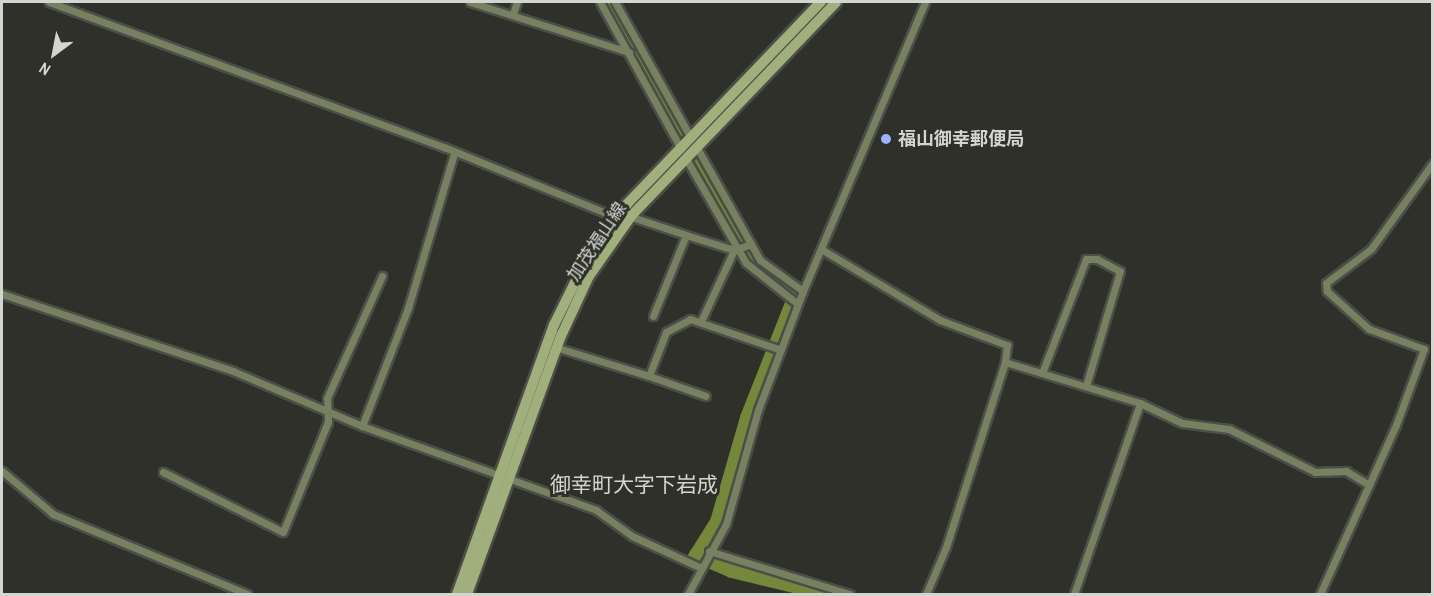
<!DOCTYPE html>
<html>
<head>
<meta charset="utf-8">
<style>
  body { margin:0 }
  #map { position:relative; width:1434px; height:596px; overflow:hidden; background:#2e3029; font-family:"Archivo Narrow","Noto Sans JP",sans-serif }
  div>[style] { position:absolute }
  .river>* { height:16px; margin:-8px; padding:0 8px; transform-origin:8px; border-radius:8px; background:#74873a }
  .roads { filter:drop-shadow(2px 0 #4c4e47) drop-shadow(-2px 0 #4c4e47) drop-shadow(0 2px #4c4e47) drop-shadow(0 -2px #4c4e47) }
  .minor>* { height:7px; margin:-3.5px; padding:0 3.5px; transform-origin:3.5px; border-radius:3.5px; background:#778161 }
  .secondary>* { height:10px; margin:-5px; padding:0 5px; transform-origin:5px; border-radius:5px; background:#a0af7c }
  .dots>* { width:16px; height:16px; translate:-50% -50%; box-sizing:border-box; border:3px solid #2e3029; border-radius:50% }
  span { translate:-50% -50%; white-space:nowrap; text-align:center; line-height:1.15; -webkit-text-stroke:6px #2e3029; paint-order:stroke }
  .poi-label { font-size:18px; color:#d3d5d1; font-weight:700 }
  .left { translate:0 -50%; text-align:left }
  .street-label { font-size:18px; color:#d3d5d1 }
  .quarter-label { font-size:21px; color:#d5d7cf }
  .frame { position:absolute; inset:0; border:3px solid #d3d5d1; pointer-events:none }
  .north { position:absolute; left:24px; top:24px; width:60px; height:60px; -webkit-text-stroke:4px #2e3029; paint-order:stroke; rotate:212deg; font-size:16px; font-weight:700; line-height:24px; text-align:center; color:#d3d5d1 }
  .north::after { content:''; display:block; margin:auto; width:21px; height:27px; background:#d3d5d1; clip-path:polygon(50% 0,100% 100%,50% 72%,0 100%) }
</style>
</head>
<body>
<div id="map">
  <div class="river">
    <i style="left:607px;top:2px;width:286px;rotate:60.9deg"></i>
    <i style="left:746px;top:252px;width:67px;rotate:41.3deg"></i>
    <i style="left:796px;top:296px;width:131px;rotate:111.5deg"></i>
    <i style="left:748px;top:418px;width:108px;rotate:106.1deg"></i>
    <i style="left:718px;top:522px;width:47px;rotate:122deg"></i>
    <i style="left:697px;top:555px;width:38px;rotate:23deg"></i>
    <i style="left:732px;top:570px;width:103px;rotate:13.5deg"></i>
  </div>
  <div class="roads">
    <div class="minor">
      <i style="left:49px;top:2px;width:421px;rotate:20.2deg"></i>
      <i style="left:444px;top:147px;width:188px;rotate:22.2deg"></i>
      <i style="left:470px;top:2px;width:167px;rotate:17.5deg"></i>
      <i style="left:600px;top:2px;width:168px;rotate:61.1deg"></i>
      <i style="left:615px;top:2px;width:156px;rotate:60.8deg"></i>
      <i style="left:513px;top:14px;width:13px;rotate:-72deg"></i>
      <i style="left:696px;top:146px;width:131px;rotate:60.7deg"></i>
      <i style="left:760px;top:260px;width:53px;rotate:35.8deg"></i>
      <i style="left:685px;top:157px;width:122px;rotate:60.1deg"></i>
      <i style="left:746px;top:263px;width:66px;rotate:38.3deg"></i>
      <i style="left:629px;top:216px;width:60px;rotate:18.4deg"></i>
      <i style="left:821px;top:249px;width:139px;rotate:30.8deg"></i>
      <i style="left:940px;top:320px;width:72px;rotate:20.5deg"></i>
      <i style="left:1007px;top:345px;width:17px;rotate:97deg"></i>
      <i style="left:1005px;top:362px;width:141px;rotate:16.9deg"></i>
      <i style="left:1140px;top:403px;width:47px;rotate:25.5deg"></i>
      <i style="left:1182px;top:423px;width:47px;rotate:7.3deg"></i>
      <i style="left:1229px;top:429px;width:96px;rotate:26.6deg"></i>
      <i style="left:1315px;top:472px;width:31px;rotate:-2deg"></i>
      <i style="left:1346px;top:471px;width:27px;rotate:31deg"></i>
      <i style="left:2px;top:294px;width:243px;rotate:18.4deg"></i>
      <i style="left:233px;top:371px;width:140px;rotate:23.1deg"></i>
      <i style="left:362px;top:426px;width:249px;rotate:19.7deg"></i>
      <i style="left:596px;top:510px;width:44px;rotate:35.8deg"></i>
      <i style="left:632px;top:536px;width:74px;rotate:24.8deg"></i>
      <i style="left:653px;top:316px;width:87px;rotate:-67.8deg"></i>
      <i style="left:686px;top:235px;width:50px;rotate:17.4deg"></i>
      <i style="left:702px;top:319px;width:76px;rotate:-65.1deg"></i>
      <i style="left:734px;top:250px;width:18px;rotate:-19deg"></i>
      <i style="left:555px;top:347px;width:98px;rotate:17.1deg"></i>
      <i style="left:649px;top:376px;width:47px;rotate:-68.9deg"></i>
      <i style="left:666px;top:332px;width:27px;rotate:-28deg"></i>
      <i style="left:690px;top:319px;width:96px;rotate:18.8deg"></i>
      <i style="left:1042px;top:373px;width:122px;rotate:-68.9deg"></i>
      <i style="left:1086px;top:259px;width:11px"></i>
      <i style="left:1097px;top:259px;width:26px;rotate:28deg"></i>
      <i style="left:1120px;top:271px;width:120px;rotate:106.5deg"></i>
      <i style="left:649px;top:376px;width:60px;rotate:19.3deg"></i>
      <i style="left:362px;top:426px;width:127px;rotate:-68.7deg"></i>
      <i style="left:408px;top:308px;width:161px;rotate:-73.4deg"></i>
      <i style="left:2px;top:471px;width:67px;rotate:40.1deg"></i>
      <i style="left:53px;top:514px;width:210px;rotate:22.4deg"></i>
      <i style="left:163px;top:472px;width:134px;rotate:26.6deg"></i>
      <i style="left:283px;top:532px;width:119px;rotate:-67.8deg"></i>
      <i style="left:328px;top:422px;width:24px;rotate:-92deg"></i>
      <i style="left:327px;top:398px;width:134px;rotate:-65.7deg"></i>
      <i style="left:709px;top:551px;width:147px;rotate:17deg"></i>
      <i style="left:688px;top:594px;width:80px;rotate:-61.5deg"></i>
      <i style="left:726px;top:524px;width:118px;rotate:-74.3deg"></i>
      <i style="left:758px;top:410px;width:127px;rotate:-69.3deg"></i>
      <i style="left:803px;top:291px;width:314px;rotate:-67.1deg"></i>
      <i style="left:926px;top:594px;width:51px;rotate:-66.9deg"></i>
      <i style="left:946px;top:547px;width:194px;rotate:-72.3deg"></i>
      <i style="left:1074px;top:594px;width:202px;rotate:-70.9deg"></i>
      <i style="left:1320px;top:594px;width:185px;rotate:-65.8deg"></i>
      <i style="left:1396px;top:425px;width:81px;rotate:-69.8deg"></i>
      <i style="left:1424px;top:349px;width:59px;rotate:-160deg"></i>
      <i style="left:1369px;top:329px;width:57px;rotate:-137.9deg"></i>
      <i style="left:1327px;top:291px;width:8px;rotate:-97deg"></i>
      <i style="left:1326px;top:283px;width:56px;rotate:-37.1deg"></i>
      <i style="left:1371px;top:249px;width:105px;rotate:-54.3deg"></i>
    </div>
    <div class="secondary">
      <i style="left:457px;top:594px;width:286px;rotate:-70.2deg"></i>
      <i style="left:554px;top:325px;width:66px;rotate:-63.8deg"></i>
      <i style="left:583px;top:266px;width:77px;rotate:-54.5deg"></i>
      <i style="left:628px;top:203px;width:279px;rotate:-46.2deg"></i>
      <i style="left:467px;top:594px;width:275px;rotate:-70deg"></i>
      <i style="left:561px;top:336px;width:66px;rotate:-65deg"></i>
      <i style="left:589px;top:276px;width:75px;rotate:-54.8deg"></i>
      <i style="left:632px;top:215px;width:295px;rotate:-46.2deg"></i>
    </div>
  </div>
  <div class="dots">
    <i style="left:886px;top:139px;background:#9eb3fd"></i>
  </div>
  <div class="poi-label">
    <span class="left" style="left:898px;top:139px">福山御幸郵便局</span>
  </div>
  <div class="street-label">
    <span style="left:597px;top:242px;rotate:-56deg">加茂福山線</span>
  </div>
  <div class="quarter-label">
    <span style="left:634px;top:485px">御幸町大字下岩成</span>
  </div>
  <div class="frame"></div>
  <div class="north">N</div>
</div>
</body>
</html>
